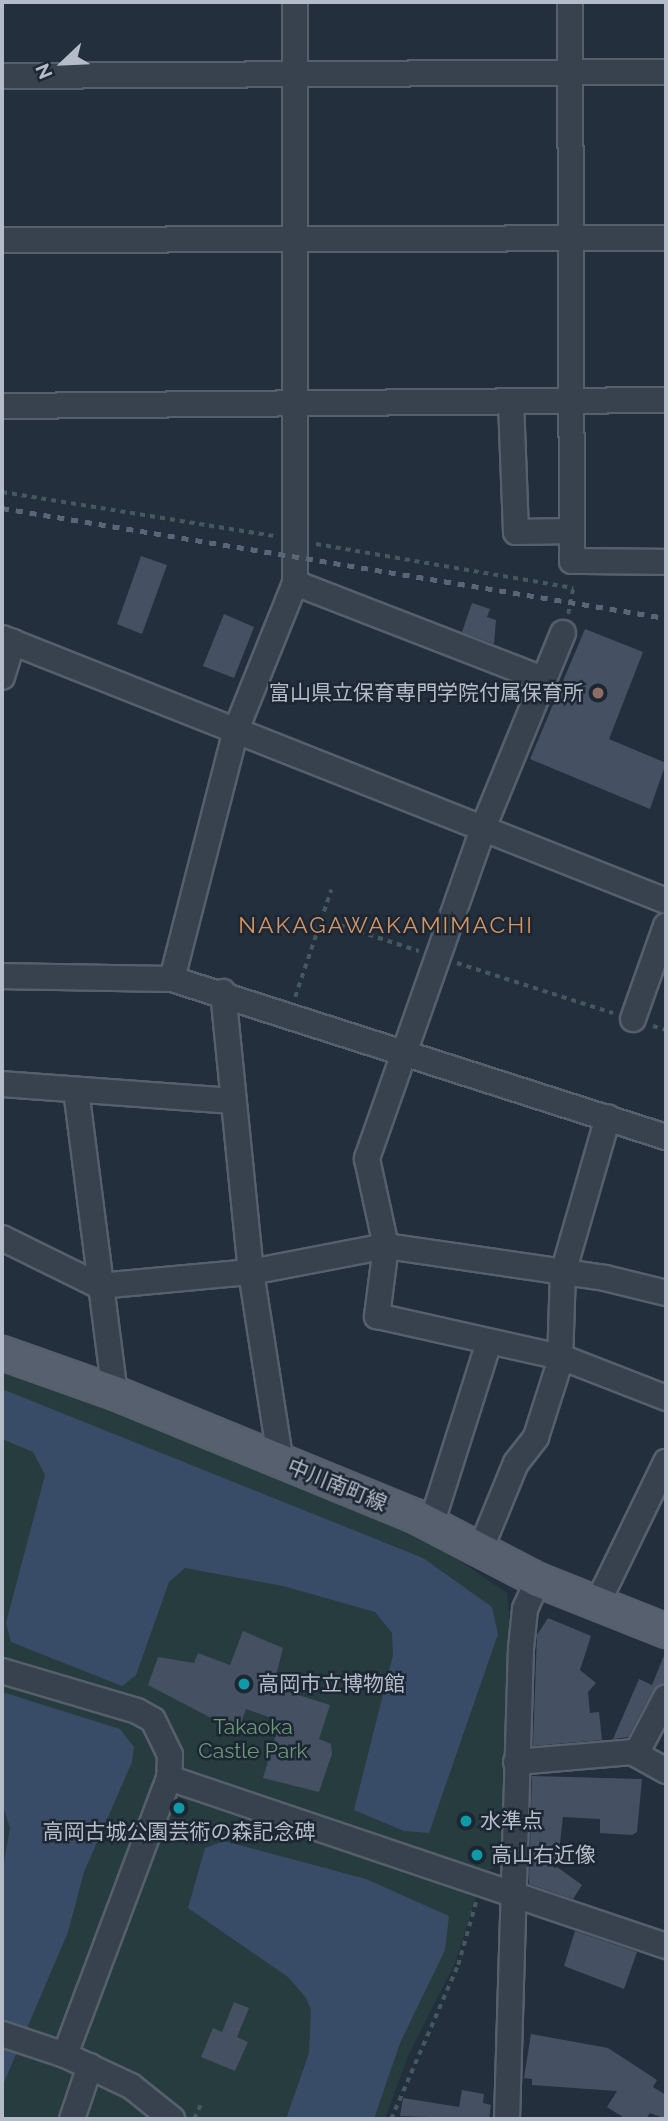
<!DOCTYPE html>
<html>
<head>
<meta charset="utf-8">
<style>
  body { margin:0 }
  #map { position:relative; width:668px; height:2121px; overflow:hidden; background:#242f3e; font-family:Raleway,"Noto Sans JP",sans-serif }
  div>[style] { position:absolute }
  .green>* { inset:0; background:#263c3f }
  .water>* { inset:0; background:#394c67 }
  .building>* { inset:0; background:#455162 }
  .path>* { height:3.5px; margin-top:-1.75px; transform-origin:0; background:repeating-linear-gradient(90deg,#44595c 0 5px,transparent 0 10px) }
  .roads { filter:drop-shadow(2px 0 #565f6c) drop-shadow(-2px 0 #565f6c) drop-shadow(0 2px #565f6c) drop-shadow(0 -2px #565f6c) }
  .minor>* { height:24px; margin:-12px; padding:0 12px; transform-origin:12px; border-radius:12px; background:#38414e }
  .major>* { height:32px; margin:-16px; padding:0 16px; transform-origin:16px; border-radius:16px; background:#56606e }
  .rail>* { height:5px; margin-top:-2.5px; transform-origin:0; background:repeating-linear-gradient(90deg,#5a6575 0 7px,transparent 0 14px) }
  .dots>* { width:19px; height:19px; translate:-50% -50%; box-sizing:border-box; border:4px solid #1d2633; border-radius:50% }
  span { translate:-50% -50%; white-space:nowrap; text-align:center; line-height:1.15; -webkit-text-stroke:5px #1d2633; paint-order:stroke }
  .poi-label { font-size:21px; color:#b4bcc9 }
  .right { translate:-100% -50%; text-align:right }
  .left { translate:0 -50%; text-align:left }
  .street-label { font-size:21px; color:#b4bcc9 }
  .park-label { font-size:21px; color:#6b9a76 }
  .neighbourhood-label { font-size:23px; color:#d59563; letter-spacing:2px }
  .frame { position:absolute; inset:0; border:4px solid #b4bcc9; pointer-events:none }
  .north { position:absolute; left:28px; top:28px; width:70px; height:70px; -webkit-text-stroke:5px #1d2633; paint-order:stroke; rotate:247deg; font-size:19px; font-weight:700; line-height:28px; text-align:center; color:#b4bcc9 }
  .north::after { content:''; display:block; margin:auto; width:24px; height:32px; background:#b4bcc9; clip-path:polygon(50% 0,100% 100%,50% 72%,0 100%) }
</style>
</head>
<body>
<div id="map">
  <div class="green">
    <i style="clip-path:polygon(2px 1372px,89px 1401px,429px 1540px,507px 1593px,512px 1646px,502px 1861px,483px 1875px,455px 1963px,408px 2056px,385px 2119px,2px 2119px)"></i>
  </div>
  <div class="water">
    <i style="clip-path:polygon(2px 1389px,423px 1558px,492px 1607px,498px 1634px,429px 1833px,404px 1831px,354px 1810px,393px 1655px,392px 1633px,375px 1612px,283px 1586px,185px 1568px,169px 1582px,136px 1675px,122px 1686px,11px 1642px,6px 1623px,45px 1475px,33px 1452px,2px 1439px)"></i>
    <i style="clip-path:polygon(2px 1692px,120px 1729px,134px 1747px,132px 1762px,84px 1872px,68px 1932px,2px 2087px,2px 1873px,10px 1828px,2px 1803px)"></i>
    <i style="clip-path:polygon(224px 1841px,366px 1879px,449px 1916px,445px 1950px,400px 2043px,374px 2119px,286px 2119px,309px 2053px,311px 2010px,306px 1998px,288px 1977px,188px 1908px,205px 1848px)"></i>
  </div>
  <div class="building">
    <i style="clip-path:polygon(141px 556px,167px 565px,142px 634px,117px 624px)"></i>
    <i style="clip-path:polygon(472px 603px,490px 609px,487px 617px,496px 620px,494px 644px,462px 632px)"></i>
    <i style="clip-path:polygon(224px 614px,254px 627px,234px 678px,203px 666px)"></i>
    <i style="clip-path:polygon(585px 629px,643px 652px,609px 739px,666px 763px,650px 809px,530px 759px)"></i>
    <i style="clip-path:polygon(548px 1618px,591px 1636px,580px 1670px,596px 1683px,588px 1692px,590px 1713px,599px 1712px,602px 1740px,533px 1746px,537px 1635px)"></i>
    <i style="clip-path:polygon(243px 1631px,283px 1648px,273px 1687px,330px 1705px,319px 1739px,331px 1744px,332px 1754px,319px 1792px,263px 1778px,280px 1721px,246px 1709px,238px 1732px,148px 1685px,158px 1657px,194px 1663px,198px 1653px,230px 1665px)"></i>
    <i style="clip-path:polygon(666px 1651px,666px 1682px,653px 1690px,628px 1737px,613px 1739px,639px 1679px,652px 1685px)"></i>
    <i style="clip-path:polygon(532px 1776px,642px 1779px,637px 1832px,632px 1835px,600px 1833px,600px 1819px,563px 1817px,557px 1867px,582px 1885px,573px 1899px,529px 1884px)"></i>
    <i style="clip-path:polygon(575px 1931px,637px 1952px,624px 1989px,564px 1966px)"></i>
    <i style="clip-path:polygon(234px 2002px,249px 2008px,237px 2037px,248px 2042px,235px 2071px,201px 2057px,213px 2028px,222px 2032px)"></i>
    <i style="clip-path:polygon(531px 2034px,608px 2048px,657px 2080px,653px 2087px,666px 2095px,666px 2119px,650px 2113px,646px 2119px,626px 2119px,607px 2107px,617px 2091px,532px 2085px,532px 2079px,524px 2078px)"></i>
    <i style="clip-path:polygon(462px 2090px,484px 2094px,483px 2103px,491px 2105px,489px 2119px,400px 2116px,403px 2098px,459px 2107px)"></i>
  </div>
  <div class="path">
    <i style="left:2px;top:492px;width:276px;rotate:9.2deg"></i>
    <i style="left:316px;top:544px;width:261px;rotate:9.7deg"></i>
    <i style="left:568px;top:614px;width:26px;rotate:-79deg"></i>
    <i style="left:321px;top:919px;width:103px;rotate:18.1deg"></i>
    <i style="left:457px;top:963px;width:164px;rotate:17.8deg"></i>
    <i style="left:295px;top:997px;width:113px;rotate:-71.4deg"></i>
    <i style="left:653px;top:1026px;width:14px;rotate:17deg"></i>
    <i style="left:194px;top:2119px;width:17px;rotate:-65deg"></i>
    <i style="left:391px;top:2119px;width:168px;rotate:-66.5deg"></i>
    <i style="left:458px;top:1965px;width:66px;rotate:-74.1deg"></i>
  </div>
  <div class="roads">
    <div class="minor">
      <i style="left:570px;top:2px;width:559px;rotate:89.8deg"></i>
      <i style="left:572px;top:561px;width:94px;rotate:0.6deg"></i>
      <i style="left:2px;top:76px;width:664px;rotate:-0.35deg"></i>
      <i style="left:2px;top:240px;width:664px;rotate:-0.17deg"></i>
      <i style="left:511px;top:402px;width:130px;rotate:87.8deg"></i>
      <i style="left:516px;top:532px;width:56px;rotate:-1deg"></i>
      <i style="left:2px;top:406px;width:664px;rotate:-0.52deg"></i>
      <i style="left:295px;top:583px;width:266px;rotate:21.2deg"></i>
      <i style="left:563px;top:633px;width:209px;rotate:112.3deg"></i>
      <i style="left:484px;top:826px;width:353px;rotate:109.4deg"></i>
      <i style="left:367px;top:1159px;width:89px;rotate:77.7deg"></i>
      <i style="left:386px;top:1246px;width:71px;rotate:97.3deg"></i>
      <i style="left:377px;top:1316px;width:189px;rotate:12.6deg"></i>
      <i style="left:561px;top:1357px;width:113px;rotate:21.3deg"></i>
      <i style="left:2px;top:638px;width:714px;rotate:21.61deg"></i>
      <i style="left:2px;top:677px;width:37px;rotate:-73deg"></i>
      <i style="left:2px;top:976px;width:170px;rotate:1deg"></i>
      <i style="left:172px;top:979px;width:519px;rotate:17.74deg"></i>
      <i style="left:172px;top:979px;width:257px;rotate:-75.6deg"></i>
      <i style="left:236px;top:730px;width:158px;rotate:-68.1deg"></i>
      <i style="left:295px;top:583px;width:581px;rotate:-90deg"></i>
      <i style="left:223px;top:992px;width:281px;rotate:84.3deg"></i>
      <i style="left:251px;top:1272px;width:193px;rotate:81.1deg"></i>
      <i style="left:633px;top:1019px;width:99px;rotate:-70.5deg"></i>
      <i style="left:2px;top:1084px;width:230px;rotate:4.2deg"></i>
      <i style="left:76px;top:1090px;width:305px;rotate:82.7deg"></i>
      <i style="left:2px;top:1238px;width:108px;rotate:26.3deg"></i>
      <i style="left:99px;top:1286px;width:153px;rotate:-5.3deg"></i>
      <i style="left:251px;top:1272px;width:137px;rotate:-10.9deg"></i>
      <i style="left:386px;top:1246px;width:221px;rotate:8.3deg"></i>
      <i style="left:605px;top:1278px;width:63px;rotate:13.8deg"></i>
      <i style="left:431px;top:1525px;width:192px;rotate:-72.4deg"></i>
      <i style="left:479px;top:1553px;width:97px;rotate:-67.7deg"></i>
      <i style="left:516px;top:1463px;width:33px;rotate:-52deg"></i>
      <i style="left:536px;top:1437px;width:79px;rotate:-72.3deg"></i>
      <i style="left:560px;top:1362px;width:89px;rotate:-88.1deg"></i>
      <i style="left:563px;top:1273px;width:162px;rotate:-73.9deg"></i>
      <i style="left:598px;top:1602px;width:156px;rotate:-64.1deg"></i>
      <i style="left:2px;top:1671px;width:141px;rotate:16.5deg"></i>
      <i style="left:137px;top:1711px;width:18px;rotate:29deg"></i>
      <i style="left:153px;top:1720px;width:39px;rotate:64deg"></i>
      <i style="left:170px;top:1755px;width:23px;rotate:92deg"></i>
      <i style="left:169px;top:1778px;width:296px;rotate:110.6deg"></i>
      <i style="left:636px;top:1754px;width:64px;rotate:-62.2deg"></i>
      <i style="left:516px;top:1762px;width:116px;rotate:-4.9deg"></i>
      <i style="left:632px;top:1752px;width:39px;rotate:29deg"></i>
      <i style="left:169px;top:1778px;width:525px;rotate:18.68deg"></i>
      <i style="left:2px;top:2034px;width:66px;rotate:18.4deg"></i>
      <i style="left:65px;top:2055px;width:73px;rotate:25.2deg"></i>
      <i style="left:131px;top:2086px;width:53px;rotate:38.8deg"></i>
      <i style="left:72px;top:2119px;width:56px;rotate:-71.2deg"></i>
      <i style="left:507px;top:2119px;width:470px;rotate:-88.3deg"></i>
      <i style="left:521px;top:1649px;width:40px;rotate:-84.3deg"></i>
      <i style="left:525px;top:1609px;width:32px;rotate:-66deg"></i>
    </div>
    <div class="major">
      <i style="left:2px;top:1353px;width:120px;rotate:19.5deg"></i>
      <i style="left:115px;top:1393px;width:324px;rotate:22.3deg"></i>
      <i style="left:415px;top:1516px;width:139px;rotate:27.5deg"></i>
      <i style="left:538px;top:1580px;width:138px;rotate:21.7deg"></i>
    </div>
  </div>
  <div class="rail">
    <i style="left:2px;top:508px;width:673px;rotate:9.41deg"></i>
  </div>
  <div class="dots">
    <i style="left:598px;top:693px;background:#8d6e63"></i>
    <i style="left:244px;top:1684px;background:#0f9aa8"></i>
    <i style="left:179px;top:1808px;background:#0f9aa8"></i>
    <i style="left:466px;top:1821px;background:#0f9aa8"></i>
    <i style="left:477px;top:1855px;background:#0f9aa8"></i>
  </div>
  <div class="poi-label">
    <span class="right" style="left:584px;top:693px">富山県立保育専門学院付属保育所</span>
    <span class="left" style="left:258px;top:1684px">高岡市立博物館</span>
    <span class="left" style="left:480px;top:1821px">水準点</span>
    <span style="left:179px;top:1832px">高岡古城公園芸術の森記念碑</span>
    <span class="left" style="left:491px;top:1855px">高山右近像</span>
  </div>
  <div class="street-label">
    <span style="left:337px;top:1485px;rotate:22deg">中川南町線</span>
  </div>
  <div class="park-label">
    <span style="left:253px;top:1739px">Takaoka<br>Castle Park</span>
  </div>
  <div class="neighbourhood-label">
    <span style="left:386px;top:925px">NAKAGAWAKAMIMACHI</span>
  </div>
  <div class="frame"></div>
  <div class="north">N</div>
</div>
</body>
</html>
